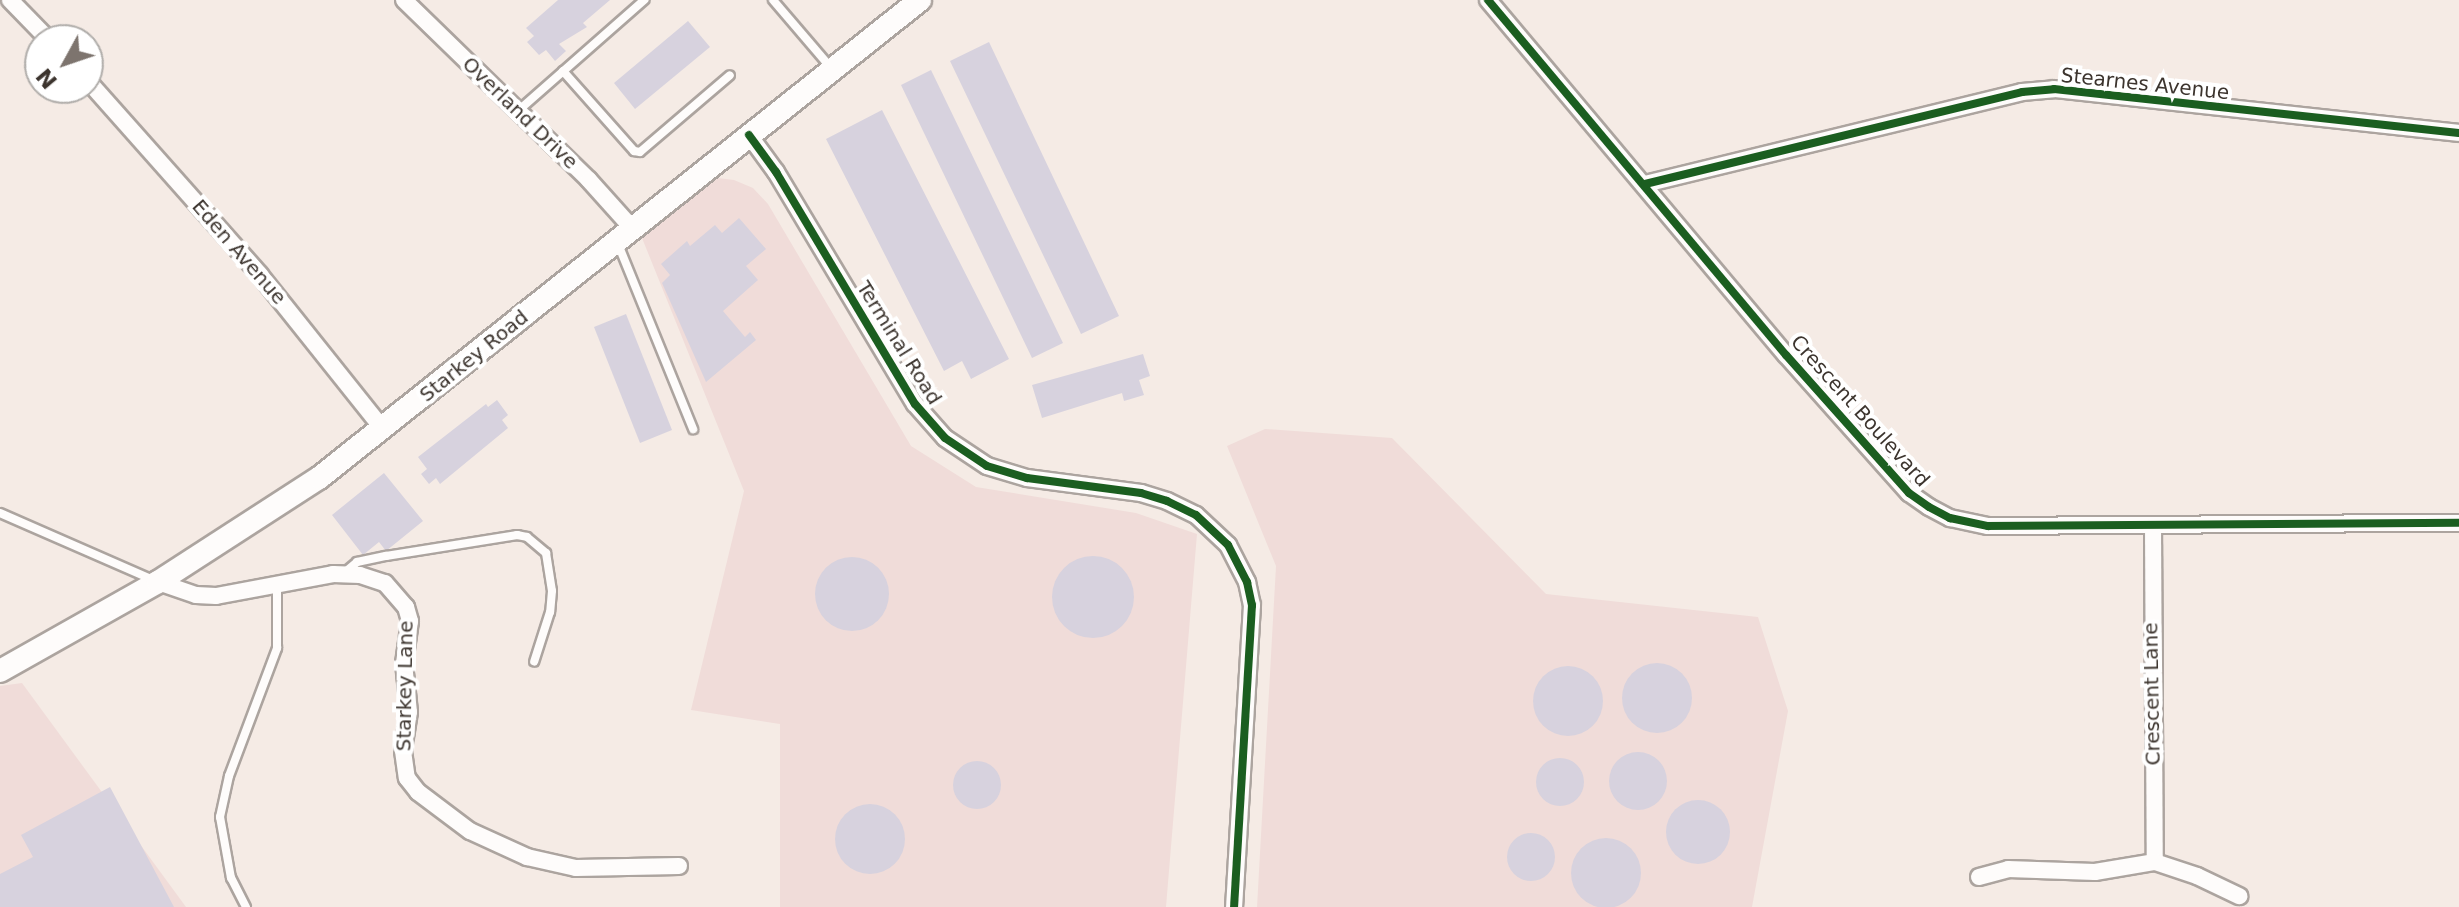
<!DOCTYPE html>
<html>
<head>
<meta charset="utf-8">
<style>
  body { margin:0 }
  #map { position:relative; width:2459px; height:907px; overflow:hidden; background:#f5ebe5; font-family:"DejaVu Sans",sans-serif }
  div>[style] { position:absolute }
  .industrial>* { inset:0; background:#f0dcd9 }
  .building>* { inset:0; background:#d7d2de }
  .round { border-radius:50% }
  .roads { filter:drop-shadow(2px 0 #aca49f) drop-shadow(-2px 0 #aca49f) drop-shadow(0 2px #aca49f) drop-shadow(0 -2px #aca49f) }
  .lane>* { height:8px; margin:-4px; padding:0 4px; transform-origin:4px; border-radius:4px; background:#fefcfb }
  .street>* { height:16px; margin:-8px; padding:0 8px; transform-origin:8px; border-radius:8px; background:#fefcfb }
  .secondary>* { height:22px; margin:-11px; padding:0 11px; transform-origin:11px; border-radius:11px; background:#fefcfb }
  .cycleway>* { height:8px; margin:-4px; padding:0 4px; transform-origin:4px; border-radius:4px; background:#1b5e20 }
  span { translate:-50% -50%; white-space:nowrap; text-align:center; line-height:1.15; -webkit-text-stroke:8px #fff; paint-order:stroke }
  .street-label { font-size:20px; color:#3c342e }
  .north { position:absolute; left:24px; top:24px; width:80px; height:80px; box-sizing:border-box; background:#fff; border:2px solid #b1aeab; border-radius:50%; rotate:230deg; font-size:22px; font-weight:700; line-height:32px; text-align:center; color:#3c342e }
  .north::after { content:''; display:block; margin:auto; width:28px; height:36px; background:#7d746e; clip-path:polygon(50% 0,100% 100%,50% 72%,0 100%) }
</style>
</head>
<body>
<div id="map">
  <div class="industrial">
    <i style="clip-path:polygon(718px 178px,734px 180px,753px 188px,768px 204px,911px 446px,976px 487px,1136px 513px,1197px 534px,1166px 907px,780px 907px,780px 724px,691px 710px,744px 491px,642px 238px)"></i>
    <i style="clip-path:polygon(1265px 429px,1392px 438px,1546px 594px,1758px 617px,1788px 711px,1752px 907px,1257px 907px,1276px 566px,1227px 446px)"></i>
    <i style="clip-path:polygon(22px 683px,186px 907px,0 907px,0 686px)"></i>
  </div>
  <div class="building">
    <i style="clip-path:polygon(558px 0,610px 0,583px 23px,587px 27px,559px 44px,566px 51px,555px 61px,546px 50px,539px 55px,527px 42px,534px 36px,526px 28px)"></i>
    <i style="clip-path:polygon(688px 21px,710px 47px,635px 109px,614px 83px)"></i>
    <i style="clip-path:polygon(989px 42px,1119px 316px,1081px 334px,950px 61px)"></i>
    <i style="clip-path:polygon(931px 70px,1063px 343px,1032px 358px,901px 85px)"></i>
    <i style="clip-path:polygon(882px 110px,1009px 359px,971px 379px,962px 361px,944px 371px,826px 139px)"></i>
    <i style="clip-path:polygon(739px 218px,766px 249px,746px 266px,758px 280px,723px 311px,745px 337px,750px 332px,756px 340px,706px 382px,662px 283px,670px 275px,661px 264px,687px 241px,690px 246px,715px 225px,722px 233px)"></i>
    <i style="clip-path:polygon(626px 314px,672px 430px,640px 443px,594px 327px)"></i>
    <i style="clip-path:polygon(1143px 354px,1150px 376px,1139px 380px,1144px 395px,1124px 401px,1122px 393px,1042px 418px,1032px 385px)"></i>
    <i style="clip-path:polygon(497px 400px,508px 415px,502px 420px,508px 428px,440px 484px,436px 478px,429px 484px,421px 474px,427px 469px,418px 457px,486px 404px,488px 407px)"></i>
    <i style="clip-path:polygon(384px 473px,423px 521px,386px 551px,379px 542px,363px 555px,332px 515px)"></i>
    <i class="round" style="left:1052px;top:556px;width:82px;height:82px"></i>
    <i class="round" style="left:815px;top:557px;width:74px;height:74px"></i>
    <i class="round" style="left:1622px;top:663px;width:70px;height:70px"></i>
    <i class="round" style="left:1533px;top:666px;width:70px;height:70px"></i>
    <i class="round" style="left:1609px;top:752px;width:58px;height:58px"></i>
    <i class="round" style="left:1536px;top:758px;width:48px;height:48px"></i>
    <i class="round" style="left:953px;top:761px;width:48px;height:48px"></i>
    <i style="clip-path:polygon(110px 787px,174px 907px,0 907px,0 874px,33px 857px,21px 835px)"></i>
    <i class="round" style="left:1666px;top:800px;width:64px;height:64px"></i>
    <i class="round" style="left:835px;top:804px;width:70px;height:70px"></i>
    <i class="round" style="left:1507px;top:833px;width:48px;height:48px"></i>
    <i class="round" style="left:1571px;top:838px;width:70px;height:70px"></i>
  </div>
  <div class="roads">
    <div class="lane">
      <i style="left:773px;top:0;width:89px;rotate:49.5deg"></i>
      <i style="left:563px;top:71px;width:107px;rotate:48.4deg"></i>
      <i style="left:634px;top:151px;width:6px;rotate:9deg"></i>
      <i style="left:640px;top:152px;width:118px;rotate:-40.5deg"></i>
      <i style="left:519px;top:110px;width:167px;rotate:-41.3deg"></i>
      <i style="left:618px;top:244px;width:200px;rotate:67.9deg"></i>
      <i style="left:0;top:513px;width:167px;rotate:23.6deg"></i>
      <i style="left:344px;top:573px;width:17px;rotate:-40deg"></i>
      <i style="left:357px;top:562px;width:30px;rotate:-12deg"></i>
      <i style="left:386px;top:556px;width:133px;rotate:-9.1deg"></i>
      <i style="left:517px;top:535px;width:10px;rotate:11deg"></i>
      <i style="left:527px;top:537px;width:25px;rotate:40deg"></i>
      <i style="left:546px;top:553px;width:38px;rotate:81deg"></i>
      <i style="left:552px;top:591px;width:21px;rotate:95deg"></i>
      <i style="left:550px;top:612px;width:52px;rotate:107.7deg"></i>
      <i style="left:246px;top:907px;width:33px;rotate:-117deg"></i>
      <i style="left:231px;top:878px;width:62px;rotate:-100.2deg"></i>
      <i style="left:220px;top:817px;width:42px;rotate:-77.6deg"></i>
      <i style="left:229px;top:776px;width:137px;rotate:-69.4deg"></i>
      <i style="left:277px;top:648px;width:63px;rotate:-90deg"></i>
    </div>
    <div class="street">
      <i style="left:10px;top:0;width:56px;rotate:45.7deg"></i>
      <i style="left:404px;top:0;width:258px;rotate:44.2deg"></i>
      <i style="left:589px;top:180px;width:66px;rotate:48.1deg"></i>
      <i style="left:1488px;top:0;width:463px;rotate:50deg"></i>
      <i style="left:1786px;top:355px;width:185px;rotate:48.3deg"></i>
      <i style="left:1909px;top:493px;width:24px;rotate:35deg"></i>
      <i style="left:1929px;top:507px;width:24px;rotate:28deg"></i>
      <i style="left:1950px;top:518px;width:39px;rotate:12deg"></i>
      <i style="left:1988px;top:526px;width:471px;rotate:-0.4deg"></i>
      <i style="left:88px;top:81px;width:259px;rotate:48.4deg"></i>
      <i style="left:260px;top:275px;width:197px;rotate:51.4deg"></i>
      <i style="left:749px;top:135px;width:46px;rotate:53.9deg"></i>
      <i style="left:776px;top:172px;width:270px;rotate:59.1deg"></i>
      <i style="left:915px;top:404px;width:45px;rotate:48.6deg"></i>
      <i style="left:945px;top:438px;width:50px;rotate:33.7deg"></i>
      <i style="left:987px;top:466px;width:42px;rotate:16.7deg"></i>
      <i style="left:1027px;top:478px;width:115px;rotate:7.5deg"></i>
      <i style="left:1141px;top:493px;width:27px;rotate:17deg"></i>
      <i style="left:1167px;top:501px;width:32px;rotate:26deg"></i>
      <i style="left:1196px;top:515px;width:44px;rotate:43.2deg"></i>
      <i style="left:1228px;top:545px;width:42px;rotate:62.8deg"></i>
      <i style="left:1247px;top:582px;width:24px;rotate:78deg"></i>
      <i style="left:1252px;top:605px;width:303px;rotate:93.4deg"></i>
      <i style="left:1645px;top:184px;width:388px;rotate:-13.7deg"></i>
      <i style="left:2022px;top:92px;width:32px;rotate:-5deg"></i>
      <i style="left:2054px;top:89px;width:407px;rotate:6.2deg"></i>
      <i style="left:2153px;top:526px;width:336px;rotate:89.7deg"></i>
      <i style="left:158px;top:582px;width:40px;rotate:18.9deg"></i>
      <i style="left:196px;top:595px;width:20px;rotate:3deg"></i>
      <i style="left:216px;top:596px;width:119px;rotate:-10.6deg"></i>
      <i style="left:333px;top:574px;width:27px;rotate:2deg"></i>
      <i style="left:360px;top:575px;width:26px;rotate:18deg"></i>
      <i style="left:385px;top:583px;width:32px;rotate:49deg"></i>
      <i style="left:406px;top:607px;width:15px;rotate:74deg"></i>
      <i style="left:410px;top:621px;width:42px;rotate:98.1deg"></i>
      <i style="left:404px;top:663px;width:49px;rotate:84.2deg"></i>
      <i style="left:409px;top:712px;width:39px;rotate:99deg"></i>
      <i style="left:403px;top:751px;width:27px;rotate:82deg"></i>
      <i style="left:407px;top:778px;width:18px;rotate:52deg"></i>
      <i style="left:418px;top:792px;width:65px;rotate:36.9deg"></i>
      <i style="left:470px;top:831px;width:63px;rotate:24.5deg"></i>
      <i style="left:527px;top:857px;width:50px;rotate:12.7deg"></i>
      <i style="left:576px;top:868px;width:103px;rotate:-1.1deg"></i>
      <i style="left:1979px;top:877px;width:30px;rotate:-15deg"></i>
      <i style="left:2008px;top:869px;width:87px;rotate:2deg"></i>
      <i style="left:2095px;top:872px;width:61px;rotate:-9.5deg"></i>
      <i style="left:2155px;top:862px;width:44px;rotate:18.4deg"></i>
      <i style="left:2197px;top:876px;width:47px;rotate:25.5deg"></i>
    </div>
    <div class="secondary">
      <i style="left:0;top:671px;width:181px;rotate:-29.4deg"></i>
      <i style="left:158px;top:582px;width:192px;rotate:-32.9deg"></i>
      <i style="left:319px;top:478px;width:768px;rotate:-38.5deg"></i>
    </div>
  </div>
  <div class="cycleway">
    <i style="left:1488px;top:0;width:463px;rotate:50deg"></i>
    <i style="left:1786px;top:355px;width:185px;rotate:48.3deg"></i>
    <i style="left:1909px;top:493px;width:24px;rotate:35deg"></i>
    <i style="left:1929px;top:507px;width:24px;rotate:28deg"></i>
    <i style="left:1950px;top:518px;width:39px;rotate:12deg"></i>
    <i style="left:1988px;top:526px;width:471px;rotate:-0.4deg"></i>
    <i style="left:749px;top:135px;width:46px;rotate:53.9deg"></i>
    <i style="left:776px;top:172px;width:270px;rotate:59.1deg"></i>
    <i style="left:915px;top:404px;width:45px;rotate:48.6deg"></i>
    <i style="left:945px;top:438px;width:50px;rotate:33.7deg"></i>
    <i style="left:987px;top:466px;width:42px;rotate:16.7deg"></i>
    <i style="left:1027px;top:478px;width:115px;rotate:7.5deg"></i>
    <i style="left:1141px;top:493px;width:27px;rotate:17deg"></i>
    <i style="left:1167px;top:501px;width:32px;rotate:26deg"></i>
    <i style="left:1196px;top:515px;width:44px;rotate:43.2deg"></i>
    <i style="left:1228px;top:545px;width:42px;rotate:62.8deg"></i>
    <i style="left:1247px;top:582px;width:24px;rotate:78deg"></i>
    <i style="left:1252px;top:605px;width:303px;rotate:93.4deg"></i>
    <i style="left:1645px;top:184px;width:388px;rotate:-13.7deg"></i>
    <i style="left:2022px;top:92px;width:32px;rotate:-5deg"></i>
    <i style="left:2054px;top:89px;width:407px;rotate:6.2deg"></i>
  </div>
  <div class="street-label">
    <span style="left:2145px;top:84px;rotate:6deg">Stearnes Avenue</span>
    <span style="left:520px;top:113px;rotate:44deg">Overland Drive</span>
    <span style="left:239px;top:252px;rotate:49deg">Eden Avenue</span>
    <span style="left:899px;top:343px;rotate:58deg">Terminal Road</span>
    <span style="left:474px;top:356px;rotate:-39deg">Starkey Road</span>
    <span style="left:1860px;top:411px;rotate:48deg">Crescent Boulevard</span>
    <span style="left:405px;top:686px;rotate:-89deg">Starkey Lane</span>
    <span style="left:2152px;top:694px;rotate:-91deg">Crescent Lane</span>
  </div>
  <div class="north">N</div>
</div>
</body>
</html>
